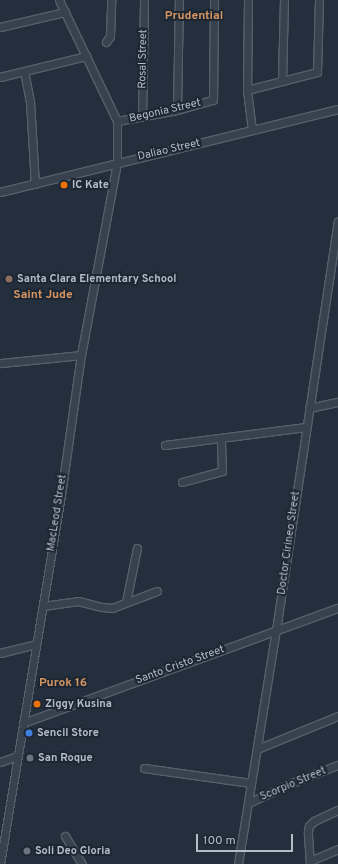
<!DOCTYPE html>
<html>
<head>
<meta charset="utf-8">
<style>
  body { margin:0 }
  #map { position:relative; width:338px; height:864px; overflow:hidden; background:#242f3e; font-family:Overpass,sans-serif }
  div>[style] { position:absolute }
  .roads { filter:drop-shadow(1px 0 #565f6c) drop-shadow(-1px 0 #565f6c) drop-shadow(0 1px #565f6c) drop-shadow(0 -1px #565f6c) }
  .minor>* { height:7px; margin:-3.5px; padding:0 3.5px; transform-origin:3.5px; border-radius:3.5px; background:#38414e }
  .dots>* { width:11px; height:11px; translate:-50% -50%; box-sizing:border-box; border:2px solid #1d2633; border-radius:50% }
  span { translate:-50% -50%; white-space:nowrap; text-align:center; line-height:1.15; -webkit-text-stroke:4px #1d2633; paint-order:stroke }
  .street-label { font-size:11px; color:#b4bcc9 }
  .poi-label { font-size:11px; color:#b4bcc9; font-weight:700 }
  .left { translate:0 -50%; text-align:left }
  .neighbourhood-label { font-size:12px; color:#d59563; font-weight:700 }
  .scale { position:absolute; left:196px; top:834px; width:97px; height:18px; box-sizing:border-box; border:2px solid #b4bcc9; border-top:0; padding-left:5px; font-size:12px; line-height:14px; white-space:nowrap; color:#b4bcc9; -webkit-text-stroke:3px #1d2633; paint-order:stroke }
</style>
</head>
<body>
<div id="map">
  <div class="roads">
    <div class="minor">
      <i style="left:248px;top:0;width:90px;rotate:90.6deg"></i>
      <i style="left:247px;top:90px;width:40px;rotate:82.9deg"></i>
      <i style="left:0;top:27px;width:67px;rotate:-13deg"></i>
      <i style="left:106px;top:42px;width:7px;rotate:-56deg"></i>
      <i style="left:110px;top:36px;width:36px;rotate:-88deg"></i>
      <i style="left:24px;top:71px;width:31px;rotate:79deg"></i>
      <i style="left:30px;top:101px;width:83px;rotate:86.6deg"></i>
      <i style="left:0;top:77px;width:89px;rotate:-13.7deg"></i>
      <i style="left:282px;top:81px;width:81px;rotate:-88.6deg"></i>
      <i style="left:247px;top:90px;width:72px;rotate:-14.4deg"></i>
      <i style="left:317px;top:72px;width:72px;rotate:-88.4deg"></i>
      <i style="left:177px;top:110px;width:110px;rotate:-89deg"></i>
      <i style="left:142px;top:117px;width:117px;rotate:-89deg"></i>
      <i style="left:117px;top:121px;width:61px;rotate:-10.4deg"></i>
      <i style="left:177px;top:110px;width:37px;rotate:-16deg"></i>
      <i style="left:213px;top:100px;width:100px;rotate:-89.4deg"></i>
      <i style="left:0;top:192px;width:348px;rotate:-13.8deg"></i>
      <i style="left:0;top:363px;width:81px;rotate:-5.6deg"></i>
      <i style="left:309px;top:408px;width:30px;rotate:-12deg"></i>
      <i style="left:165px;top:445px;width:142px;rotate:-7.3deg"></i>
      <i style="left:182px;top:482px;width:41px;rotate:-15.4deg"></i>
      <i style="left:222px;top:471px;width:33px;rotate:-92deg"></i>
      <i style="left:126px;top:602px;width:55px;rotate:-78.5deg"></i>
      <i style="left:43px;top:606px;width:35px;rotate:-8deg"></i>
      <i style="left:78px;top:601px;width:25px;rotate:14deg"></i>
      <i style="left:102px;top:607px;width:10px;rotate:6deg"></i>
      <i style="left:112px;top:608px;width:48px;rotate:-20.7deg"></i>
      <i style="left:0;top:653px;width:37px;rotate:-14deg"></i>
      <i style="left:23px;top:723px;width:335px;rotate:-20.1deg"></i>
      <i style="left:257px;top:749px;width:87px;rotate:-22.2deg"></i>
      <i style="left:0;top:762px;width:18px;rotate:-19deg"></i>
      <i style="left:144px;top:768px;width:108px;rotate:8deg"></i>
      <i style="left:248px;top:803px;width:58px;rotate:-24.4deg"></i>
      <i style="left:301px;top:779px;width:40px;rotate:-21deg"></i>
      <i style="left:65px;top:836px;width:33px;rotate:59deg"></i>
      <i style="left:310px;top:861px;width:30px;rotate:-23deg"></i>
      <i style="left:0;top:864px;width:374px;rotate:-80.6deg"></i>
      <i style="left:61px;top:495px;width:141px;rotate:-81.9deg"></i>
      <i style="left:81px;top:355px;width:195px;rotate:-79.4deg"></i>
      <i style="left:117px;top:163px;width:42px;rotate:-90deg"></i>
      <i style="left:117px;top:121px;width:134px;rotate:-115.6deg"></i>
      <i style="left:238px;top:864px;width:237px;rotate:-80.8deg"></i>
      <i style="left:276px;top:630px;width:413px;rotate:-81.4deg"></i>
      <i style="left:310px;top:864px;width:32px;rotate:-94deg"></i>
      <i style="left:308px;top:832px;width:6px;rotate:-81deg"></i>
      <i style="left:309px;top:826px;width:7px;rotate:-45deg"></i>
      <i style="left:314px;top:821px;width:26px;rotate:-25deg"></i>
    </div>
  </div>
  <div class="dots">
    <i style="left:64px;top:185px;background:#e8710a"></i>
    <i style="left:9px;top:279px;background:#8d6e63"></i>
    <i style="left:37px;top:704px;background:#e8710a"></i>
    <i style="left:29px;top:733px;background:#3f7fe0"></i>
    <i style="left:30px;top:758px;background:#6b7280"></i>
    <i style="left:27px;top:851px;background:#6b7280"></i>
  </div>
  <div class="street-label">
    <span style="left:143px;top:59px;rotate:-89deg">Rosal Street</span>
    <span style="left:165px;top:111px;rotate:-13deg">Begonia Street</span>
    <span style="left:169px;top:150px;rotate:-13deg">Daliao Street</span>
    <span style="left:57px;top:513px;rotate:-81deg">MacLeod Street</span>
    <span style="left:289px;top:543px;rotate:-82deg">Doctor Cirineo Street</span>
    <span style="left:180px;top:665px;rotate:-20deg">Santo Cristo Street</span>
    <span style="left:293px;top:784px;rotate:-23deg">Scorpio Street</span>
  </div>
  <div class="poi-label">
    <span class="left" style="left:72px;top:185px">IC Kate</span>
    <span class="left" style="left:17px;top:279px">Santa Clara Elementary School</span>
    <span class="left" style="left:45px;top:704px">Ziggy Kusina</span>
    <span class="left" style="left:37px;top:733px">Sencil Store</span>
    <span class="left" style="left:38px;top:758px">San Roque</span>
    <span class="left" style="left:35px;top:851px">Soli Deo Gloria</span>
  </div>
  <div class="neighbourhood-label">
    <span style="left:194px;top:17px">Prudential</span>
    <span style="left:43px;top:296px">Saint Jude</span>
    <span style="left:63px;top:684px">Purok 16</span>
  </div>
  <div class="scale">100 m</div>
</div>
</body>
</html>
